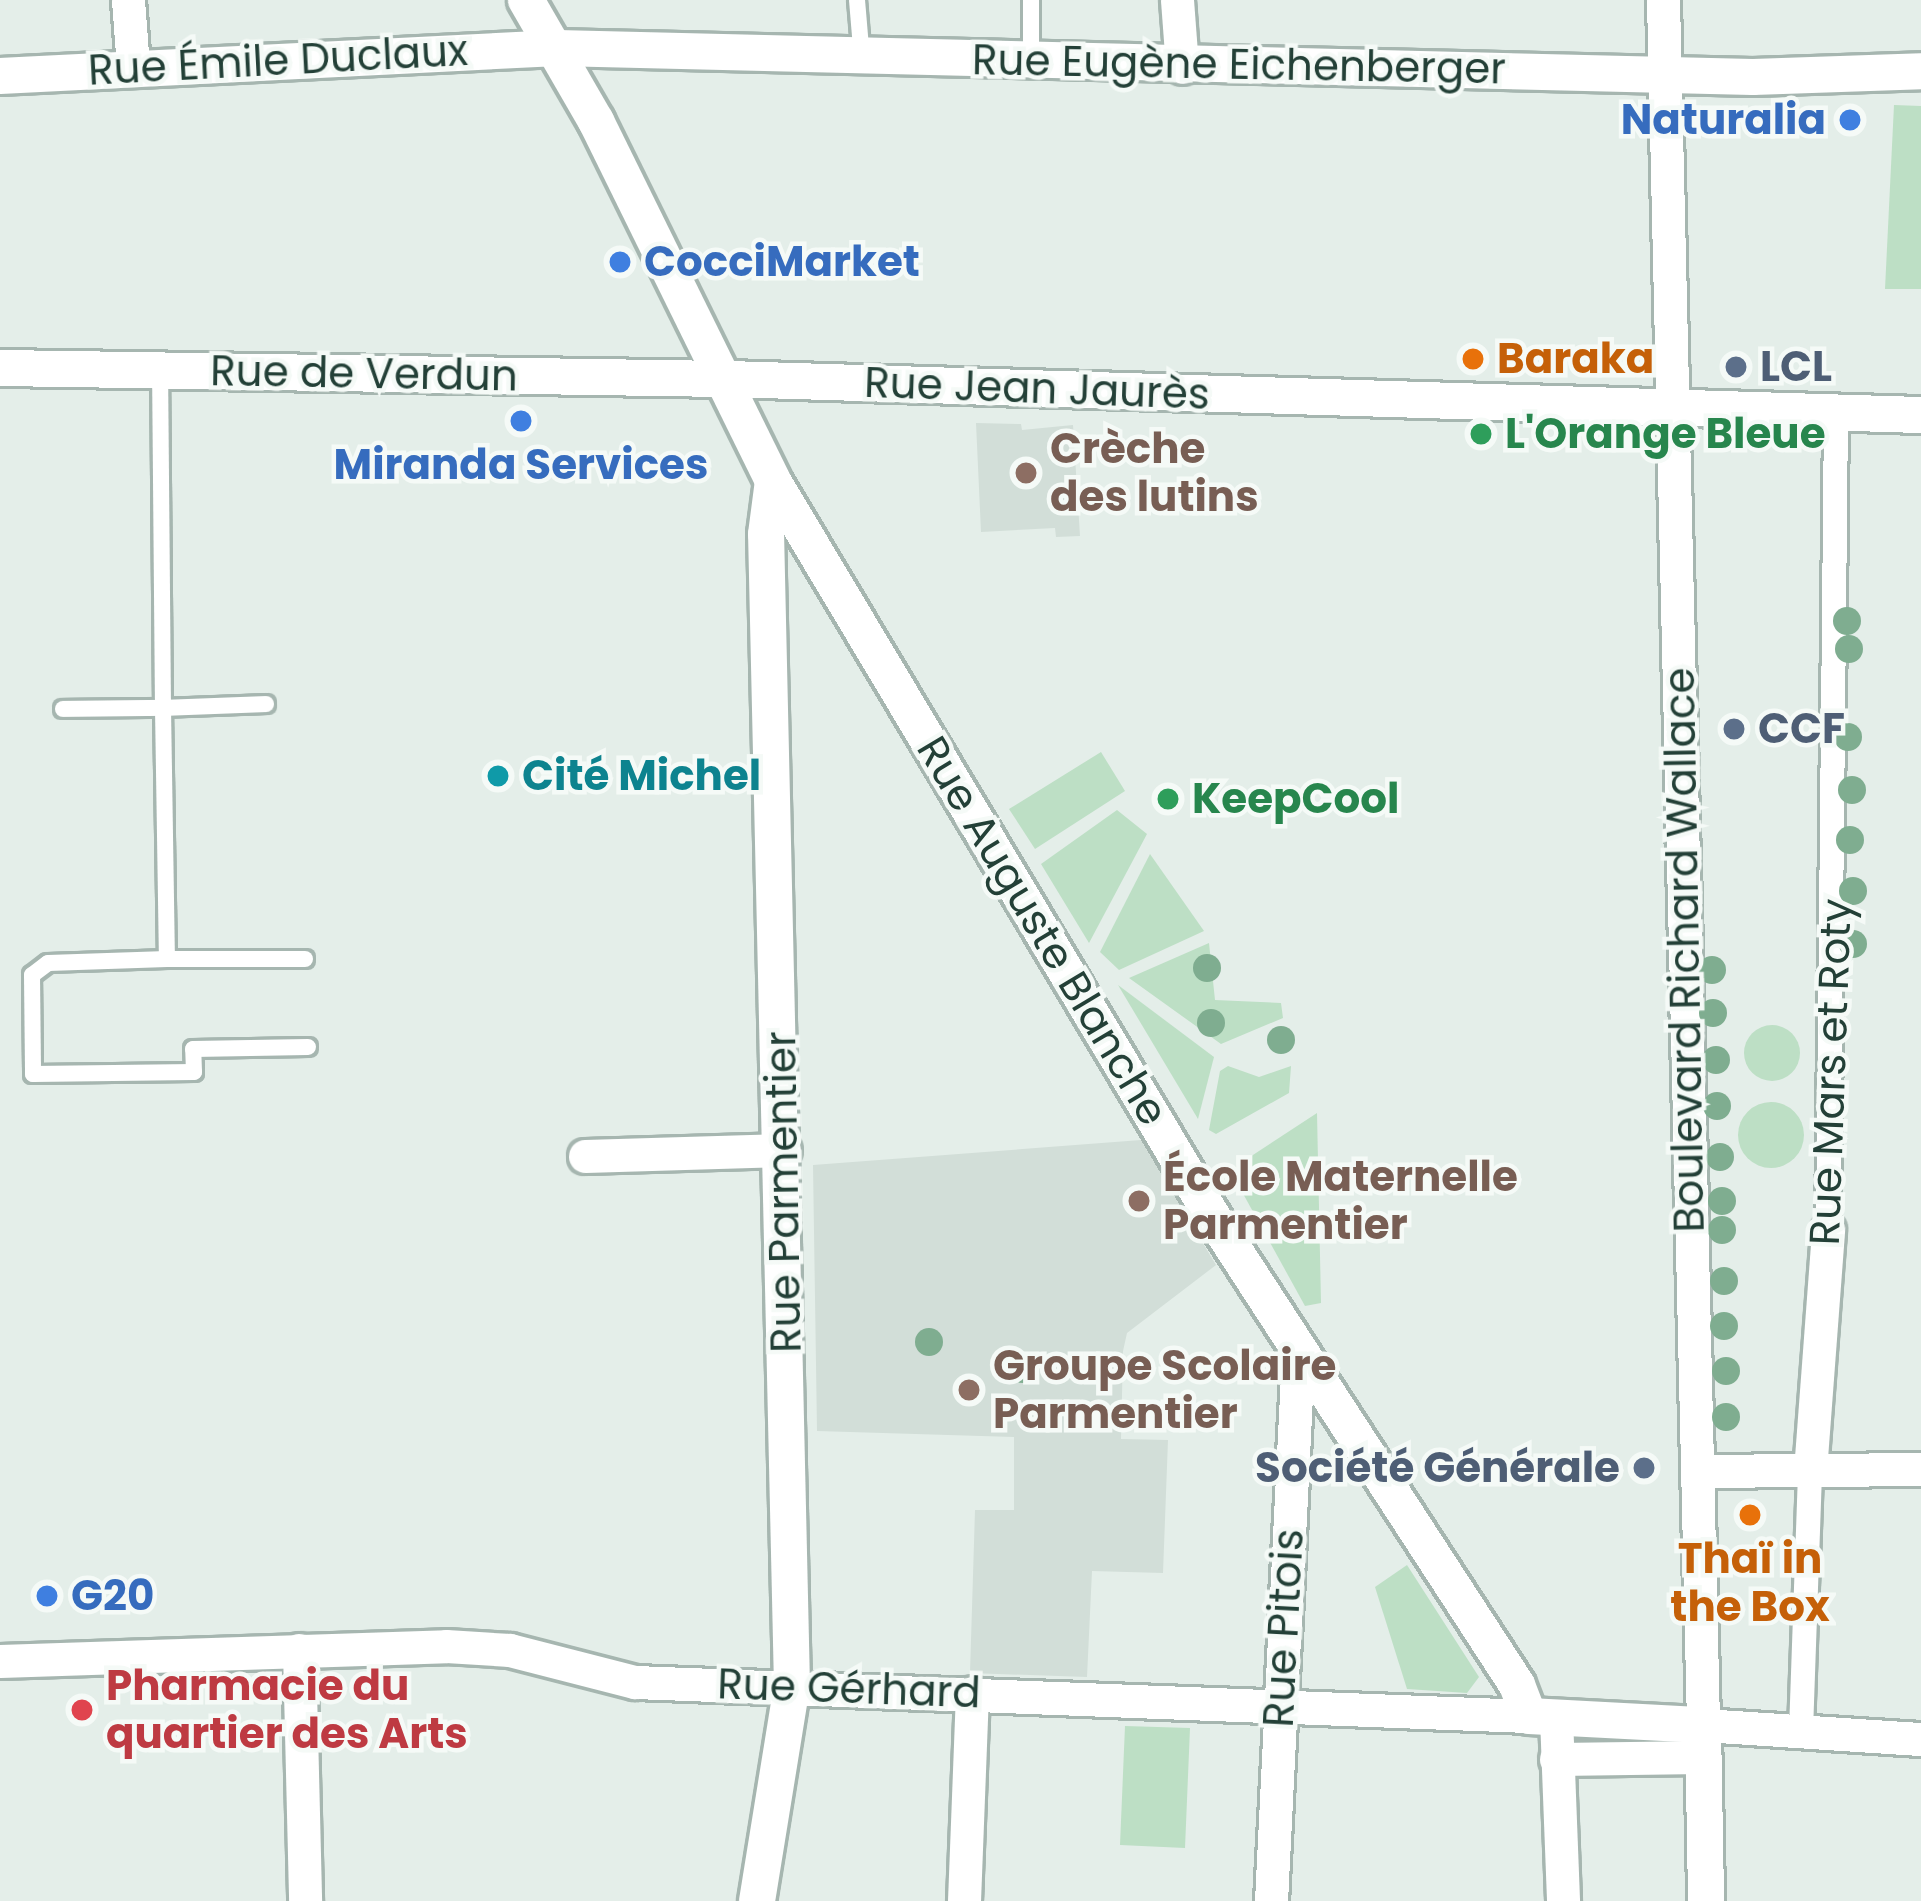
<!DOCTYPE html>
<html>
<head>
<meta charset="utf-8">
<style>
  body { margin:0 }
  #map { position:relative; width:1921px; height:1901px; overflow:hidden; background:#e4eee9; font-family:Poppins,sans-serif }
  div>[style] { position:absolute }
  .built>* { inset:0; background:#d2ded8 }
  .green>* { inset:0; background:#bddfc5 }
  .round { border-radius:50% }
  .roads { filter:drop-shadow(3px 0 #a6b6b0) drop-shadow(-3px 0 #a6b6b0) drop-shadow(0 3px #a6b6b0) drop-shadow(0 -3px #a6b6b0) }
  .service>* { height:16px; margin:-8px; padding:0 8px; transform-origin:8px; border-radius:8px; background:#fff }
  .pedestrian>* { height:24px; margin:-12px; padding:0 12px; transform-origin:12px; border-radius:12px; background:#fff }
  .minor>* { height:33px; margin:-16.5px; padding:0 16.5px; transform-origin:16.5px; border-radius:16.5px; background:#fff }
  .tertiary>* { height:36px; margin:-18px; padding:0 18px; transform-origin:18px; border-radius:18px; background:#fff }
  .trees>* { width:28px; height:28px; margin:-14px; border-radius:50%; background:#7fad90 }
  .dots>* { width:33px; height:33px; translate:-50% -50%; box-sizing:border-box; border:6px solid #f5faf7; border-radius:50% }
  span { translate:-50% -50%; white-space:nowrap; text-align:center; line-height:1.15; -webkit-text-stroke:9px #f5faf7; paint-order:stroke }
  .street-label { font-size:42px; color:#234037 }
  .shop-label { font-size:42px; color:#366cbe; font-weight:700 }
  .right { translate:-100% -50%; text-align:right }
  .left { translate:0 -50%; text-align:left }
  .food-label { font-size:42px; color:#c56008; font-weight:700 }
  .service-label { font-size:42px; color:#4e5e75; font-weight:700 }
  .leisure-label { font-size:42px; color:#27864d; font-weight:700 }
  .education-label { font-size:42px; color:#785e54; font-weight:700 }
  .culture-label { font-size:42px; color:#0d838f; font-weight:700 }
  .health-label { font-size:42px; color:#be3a42; font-weight:700 }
</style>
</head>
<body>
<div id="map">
  <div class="built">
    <i style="clip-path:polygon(976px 423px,1021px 424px,1022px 430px,1073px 425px,1080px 536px,1056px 537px,1055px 528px,981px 532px)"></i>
    <i style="clip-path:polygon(1141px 1140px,1216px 1265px,1127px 1333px,1123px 1351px,1121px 1439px,1168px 1440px,1163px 1573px,1092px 1571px,1087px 1677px,970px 1673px,975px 1510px,1014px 1510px,1014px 1437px,817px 1431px,813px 1165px)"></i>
  </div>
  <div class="green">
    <i style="clip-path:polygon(1894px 105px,1921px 106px,1921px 289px,1885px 289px)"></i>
    <i style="clip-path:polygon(1101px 752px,1125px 791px,1035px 849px,1009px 809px)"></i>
    <i style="clip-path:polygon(1117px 810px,1147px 834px,1089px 943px,1041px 864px)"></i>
    <i style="clip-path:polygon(1150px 854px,1204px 931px,1119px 970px,1100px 952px)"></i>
    <i style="clip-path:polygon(1209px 943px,1215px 1000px,1281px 1003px,1283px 1018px,1221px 1044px,1129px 978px)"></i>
    <i style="clip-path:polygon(1118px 985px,1214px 1057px,1198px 1119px)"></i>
    <i class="round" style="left:1744px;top:1025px;width:56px;height:56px"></i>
    <i style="clip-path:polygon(1228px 1066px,1259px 1077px,1291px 1066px,1289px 1093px,1216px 1134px,1209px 1130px,1220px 1071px)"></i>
    <i class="round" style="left:1738px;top:1102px;width:66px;height:66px"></i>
    <i style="clip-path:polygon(1317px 1113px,1321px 1303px,1305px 1306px,1230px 1170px)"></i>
    <i style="clip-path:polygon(1407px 1565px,1479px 1677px,1467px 1693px,1407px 1689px,1375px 1587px)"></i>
    <i style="clip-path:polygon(1125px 1726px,1190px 1728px,1185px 1848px,1120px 1845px)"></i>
  </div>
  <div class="roads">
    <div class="service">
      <i style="left:857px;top:0;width:59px;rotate:85.2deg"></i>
      <i style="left:1031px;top:0;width:62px;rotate:90deg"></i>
      <i style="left:266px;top:704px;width:103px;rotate:177.8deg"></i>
      <i style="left:163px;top:708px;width:251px;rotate:89.1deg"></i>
      <i style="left:167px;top:959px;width:119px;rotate:178.1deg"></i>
      <i style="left:48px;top:963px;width:20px;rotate:143deg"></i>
      <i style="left:32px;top:975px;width:99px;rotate:89.4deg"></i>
      <i style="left:33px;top:1074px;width:161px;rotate:-0.7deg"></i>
      <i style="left:194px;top:1072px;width:23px;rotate:-92deg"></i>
      <i style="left:193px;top:1049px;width:115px;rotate:-1deg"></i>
      <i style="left:63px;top:709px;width:100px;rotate:-0.6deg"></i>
      <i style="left:163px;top:708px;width:336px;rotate:-90.5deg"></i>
      <i style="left:167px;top:959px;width:138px"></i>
    </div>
    <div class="pedestrian">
      <i style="left:1828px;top:1230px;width:817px;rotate:-89.44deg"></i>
      <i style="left:1801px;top:1731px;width:260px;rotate:-88deg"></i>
    </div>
    <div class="minor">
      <i style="left:128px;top:0;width:66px;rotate:85.7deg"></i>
      <i style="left:1177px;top:0;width:67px;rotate:85.7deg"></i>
      <i style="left:1663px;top:0;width:1725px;rotate:88.67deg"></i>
      <i style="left:1703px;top:1725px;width:218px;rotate:3.7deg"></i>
      <i style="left:585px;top:1156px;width:199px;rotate:-1.7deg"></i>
      <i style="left:1697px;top:1471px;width:224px;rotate:-0.5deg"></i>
      <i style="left:1810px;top:1471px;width:242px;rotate:-85.7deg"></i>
      <i style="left:299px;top:1650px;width:251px;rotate:88.6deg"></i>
      <i style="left:0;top:1661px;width:446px;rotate:-1.9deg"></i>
      <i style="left:446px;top:1646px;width:64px;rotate:3.6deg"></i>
      <i style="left:510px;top:1650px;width:129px;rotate:14.4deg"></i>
      <i style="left:635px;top:1682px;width:895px;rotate:2.18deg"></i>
      <i style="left:1556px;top:1717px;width:184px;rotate:87.8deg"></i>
      <i style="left:1556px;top:1759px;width:148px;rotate:-0.8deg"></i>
      <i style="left:964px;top:1901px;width:208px;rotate:-87.8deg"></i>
      <i style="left:1271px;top:1901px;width:548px;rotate:-87.17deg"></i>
    </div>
    <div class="tertiary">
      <i style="left:526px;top:0;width:140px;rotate:60deg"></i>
      <i style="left:596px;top:121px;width:401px;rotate:63.8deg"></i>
      <i style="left:773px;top:481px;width:850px;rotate:59.15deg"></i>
      <i style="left:1209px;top:1211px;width:565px;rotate:56.98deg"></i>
      <i style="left:1517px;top:1685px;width:33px;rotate:69deg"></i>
      <i style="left:1529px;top:1716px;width:174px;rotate:3deg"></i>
      <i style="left:1703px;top:1725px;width:176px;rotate:89deg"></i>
      <i style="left:0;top:76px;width:558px;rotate:-2.88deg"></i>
      <i style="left:557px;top:48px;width:1196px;rotate:1.39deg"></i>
      <i style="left:1753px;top:77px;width:168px;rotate:-2deg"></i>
      <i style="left:0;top:368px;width:728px;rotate:0.87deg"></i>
      <i style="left:728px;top:379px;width:1194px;rotate:1.73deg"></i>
      <i style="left:757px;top:1901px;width:218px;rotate:-80.8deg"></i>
      <i style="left:792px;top:1686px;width:1152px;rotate:-91.29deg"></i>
      <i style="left:766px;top:534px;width:53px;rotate:-82.5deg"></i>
    </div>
  </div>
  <div class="trees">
    <i style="left:1847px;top:621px"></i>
    <i style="left:1849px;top:649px"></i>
    <i style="left:1848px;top:737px"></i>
    <i style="left:1852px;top:790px"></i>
    <i style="left:1850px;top:840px"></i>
    <i style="left:1853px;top:891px"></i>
    <i style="left:1853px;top:944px"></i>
    <i style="left:1207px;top:968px"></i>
    <i style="left:1712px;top:970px"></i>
    <i style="left:1713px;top:1013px"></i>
    <i style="left:1211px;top:1023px"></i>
    <i style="left:1281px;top:1040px"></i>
    <i style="left:1716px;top:1060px"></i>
    <i style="left:1717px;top:1106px"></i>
    <i style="left:1720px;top:1157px"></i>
    <i style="left:1722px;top:1201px"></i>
    <i style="left:1722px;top:1230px"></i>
    <i style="left:1724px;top:1281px"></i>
    <i style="left:1724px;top:1326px"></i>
    <i style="left:929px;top:1342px"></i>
    <i style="left:1023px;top:1369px"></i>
    <i style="left:1726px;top:1371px"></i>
    <i style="left:1726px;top:1417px"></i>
  </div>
  <div class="dots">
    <i style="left:1850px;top:120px;background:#3f7fe0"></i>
    <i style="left:620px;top:262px;background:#3f7fe0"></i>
    <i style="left:1473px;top:359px;background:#e8710a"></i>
    <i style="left:1736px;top:367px;background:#5c6f8a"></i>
    <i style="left:521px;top:421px;background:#3f7fe0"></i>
    <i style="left:1481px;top:434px;background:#2e9e5b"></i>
    <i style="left:1026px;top:473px;background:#8d6e63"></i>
    <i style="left:1734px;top:729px;background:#5c6f8a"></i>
    <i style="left:498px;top:776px;background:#0f9aa8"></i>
    <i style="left:1168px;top:799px;background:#2e9e5b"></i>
    <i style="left:1139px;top:1201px;background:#8d6e63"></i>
    <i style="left:969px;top:1390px;background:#8d6e63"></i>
    <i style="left:1644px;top:1468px;background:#5c6f8a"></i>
    <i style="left:1750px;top:1515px;background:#e8710a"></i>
    <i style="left:47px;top:1596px;background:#3f7fe0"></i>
    <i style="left:82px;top:1710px;background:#e0444e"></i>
  </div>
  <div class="street-label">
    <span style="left:278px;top:61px;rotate:-3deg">Rue Émile Duclaux</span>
    <span style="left:1239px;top:65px;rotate:1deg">Rue Eugène Eichenberger</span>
    <span style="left:364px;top:374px;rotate:1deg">Rue de Verdun</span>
    <span style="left:1037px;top:389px;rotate:2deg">Rue Jean Jaurès</span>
    <span style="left:1042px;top:931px;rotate:59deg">Rue Auguste Blanche</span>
    <span style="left:1685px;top:950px;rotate:-91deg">Boulevard Richard Wallace</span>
    <span style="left:1831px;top:1072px;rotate:-88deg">Rue Mars et Roty</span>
    <span style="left:784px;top:1192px;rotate:-91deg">Rue Parmentier</span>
    <span style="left:1284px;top:1628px;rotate:-87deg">Rue Pitois</span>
    <span style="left:849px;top:1689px;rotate:2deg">Rue Gérhard</span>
  </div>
  <div class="shop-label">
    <span class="right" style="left:1826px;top:120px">Naturalia</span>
    <span class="left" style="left:644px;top:262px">CocciMarket</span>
    <span style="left:521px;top:465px">Miranda Services</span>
    <span class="left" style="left:71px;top:1596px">G20</span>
  </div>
  <div class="food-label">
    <span class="left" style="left:1497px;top:359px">Baraka</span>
    <span style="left:1750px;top:1583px">Thaï in<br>the Box</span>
  </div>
  <div class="service-label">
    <span class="left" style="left:1760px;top:367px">LCL</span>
    <span class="left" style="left:1758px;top:729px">CCF</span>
    <span class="right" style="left:1620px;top:1468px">Société Générale</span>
  </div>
  <div class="leisure-label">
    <span class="left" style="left:1505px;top:434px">L'Orange Bleue</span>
    <span class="left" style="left:1192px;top:799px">KeepCool</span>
  </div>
  <div class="education-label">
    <span class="left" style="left:1050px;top:473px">Crèche<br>des lutins</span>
    <span class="left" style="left:1163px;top:1201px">École Maternelle<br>Parmentier</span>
    <span class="left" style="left:993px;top:1390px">Groupe Scolaire<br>Parmentier</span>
  </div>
  <div class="culture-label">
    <span class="left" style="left:522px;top:776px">Cité Michel</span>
  </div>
  <div class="health-label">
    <span class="left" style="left:106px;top:1710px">Pharmacie du<br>quartier des Arts</span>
  </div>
</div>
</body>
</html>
